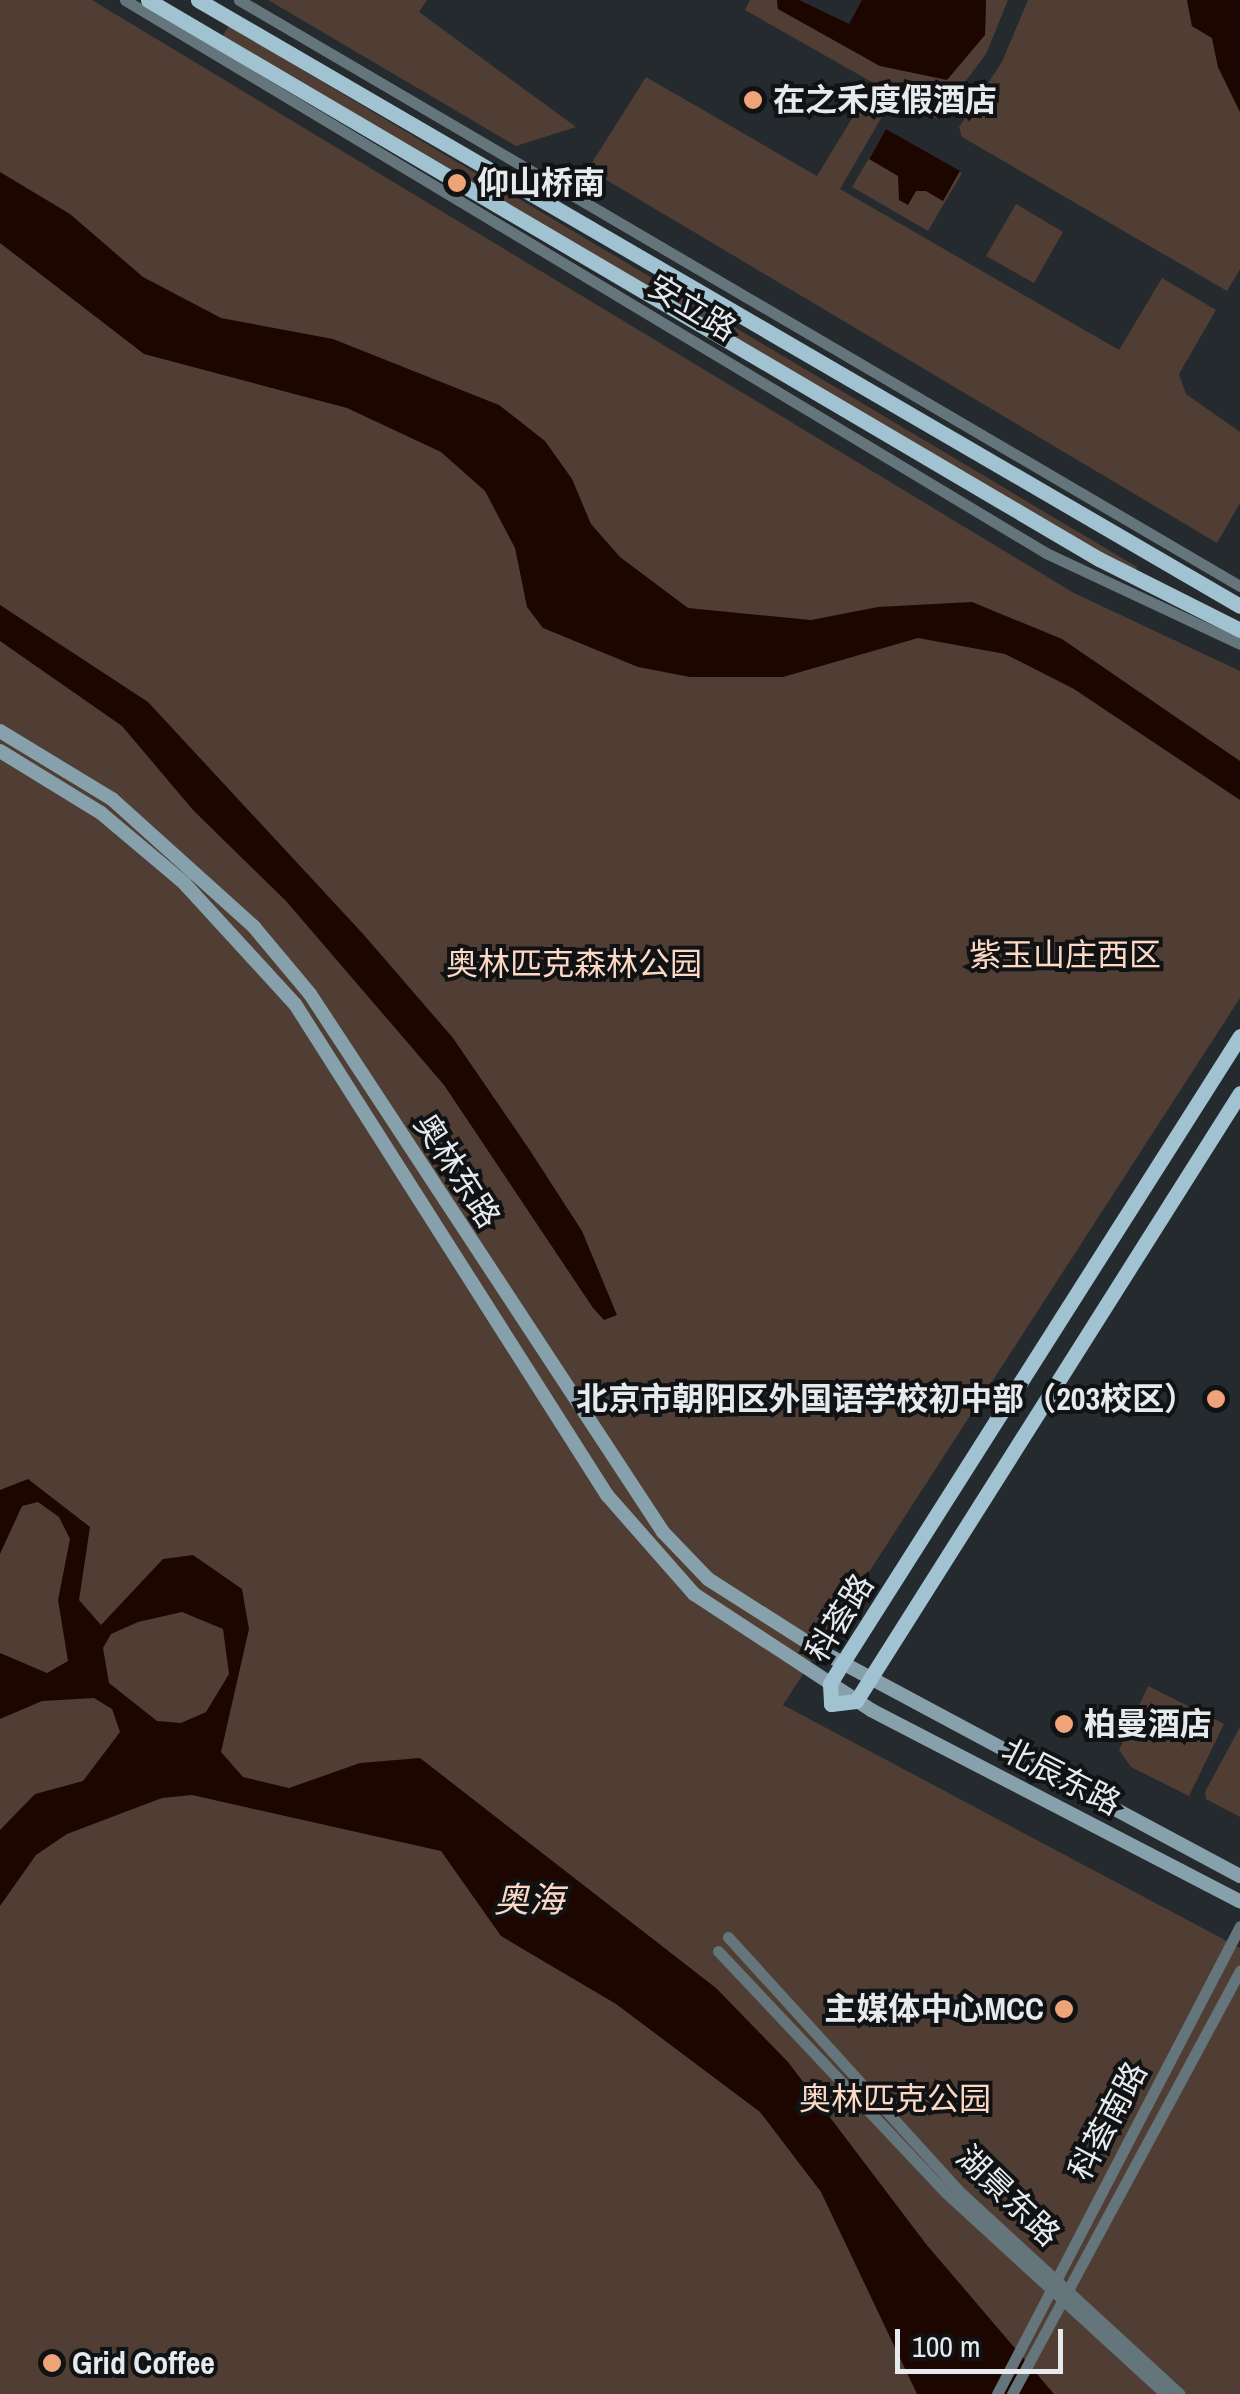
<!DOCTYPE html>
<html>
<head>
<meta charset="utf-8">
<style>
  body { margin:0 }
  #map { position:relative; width:1240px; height:2394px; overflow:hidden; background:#242a2d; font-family:"Archivo Narrow","Noto Sans SC",sans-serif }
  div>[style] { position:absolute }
  .green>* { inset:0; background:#503e34 }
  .water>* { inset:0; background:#1e0600 }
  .tertiary>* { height:11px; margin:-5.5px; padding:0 5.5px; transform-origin:5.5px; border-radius:5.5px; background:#65757c }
  .secondary>* { height:14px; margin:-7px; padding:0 7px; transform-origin:7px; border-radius:7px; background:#86a0ac }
  .primary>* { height:15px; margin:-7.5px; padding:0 7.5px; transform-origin:7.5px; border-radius:7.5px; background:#a0c2d1 }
  .dots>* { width:28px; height:28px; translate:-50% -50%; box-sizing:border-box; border:5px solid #101214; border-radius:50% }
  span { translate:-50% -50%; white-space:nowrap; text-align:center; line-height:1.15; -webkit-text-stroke:8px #101214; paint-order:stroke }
  .poi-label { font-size:32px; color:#e6eaec; font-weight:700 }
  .left { translate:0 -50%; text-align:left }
  .right { translate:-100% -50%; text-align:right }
  .street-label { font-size:32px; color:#e6eaec }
  .park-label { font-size:32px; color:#fcd8c5 }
  .water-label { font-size:35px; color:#fbd7c4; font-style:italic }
  .scale { position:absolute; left:895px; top:2329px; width:168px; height:45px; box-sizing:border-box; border:5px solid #e6eaec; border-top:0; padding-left:12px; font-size:30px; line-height:35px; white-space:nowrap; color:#e6eaec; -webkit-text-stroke:8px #101214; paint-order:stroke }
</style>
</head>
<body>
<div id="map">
  <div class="green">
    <i style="clip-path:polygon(0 0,92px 0,1074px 593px,1240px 671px,1240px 998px,783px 1705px,1240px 1948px,1240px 2394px,0 2394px)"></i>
    <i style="clip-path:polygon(268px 0,427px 0,419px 12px,576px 127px,516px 146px)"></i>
    <i style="clip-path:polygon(750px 0,777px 0,778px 9px,880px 66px,985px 35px,986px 0,1008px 0,986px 54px,937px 119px,745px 10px)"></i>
    <i style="clip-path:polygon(1028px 0,1187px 0,1192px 26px,1212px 38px,1218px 67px,1240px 112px,1240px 269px,1227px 291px,962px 137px,959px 127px,1002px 62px)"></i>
    <i style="clip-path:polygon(229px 26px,1137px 567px,1135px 573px,229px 42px,223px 35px)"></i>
    <i style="clip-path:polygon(646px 77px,817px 176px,862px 102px,883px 115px,840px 189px,1119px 350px,1162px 278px,1216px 310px,1179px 374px,1186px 394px,1240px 432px,1240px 503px,1217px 543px,588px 169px)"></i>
    <i style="clip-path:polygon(886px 129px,962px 173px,928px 231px,852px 187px)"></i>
    <i style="clip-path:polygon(1016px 204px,1063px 232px,1034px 283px,986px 256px)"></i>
    <i style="clip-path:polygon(1148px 1686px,1224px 1724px,1189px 1796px,1131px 1767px,1119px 1750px)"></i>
    <i style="clip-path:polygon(1240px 1727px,1240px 1817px,1206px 1799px,1205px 1792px)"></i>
  </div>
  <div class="water">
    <i style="clip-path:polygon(777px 0,799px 0,849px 24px,862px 0,986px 0,985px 35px,947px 80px,880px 66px,778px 9px)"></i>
    <i style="clip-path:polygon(1187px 0,1240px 0,1240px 112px,1218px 67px,1212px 38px,1192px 26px)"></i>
    <i style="clip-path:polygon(886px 129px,960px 171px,943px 201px,926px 191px,916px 191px,908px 205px,899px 200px,898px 176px,869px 159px)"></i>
    <i style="clip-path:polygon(0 172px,70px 214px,143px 277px,221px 318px,333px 339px,499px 405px,545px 441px,572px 479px,591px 524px,620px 557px,688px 608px,811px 620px,878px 607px,972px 602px,1062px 639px,1240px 761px,1240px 800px,1074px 689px,1005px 654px,918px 638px,783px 677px,690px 677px,638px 667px,543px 628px,527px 607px,515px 548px,485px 491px,441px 452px,347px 408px,144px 354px,0 243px)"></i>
    <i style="clip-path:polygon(0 605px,148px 702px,364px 935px,453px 1038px,529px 1149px,582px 1231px,617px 1315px,604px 1320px,593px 1308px,444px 1085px,286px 901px,193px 810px,122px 726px,0 641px)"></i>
    <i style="clip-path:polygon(evenodd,28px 1479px,90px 1527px,79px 1600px,101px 1625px,163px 1559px,193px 1555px,242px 1589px,249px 1629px,221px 1752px,243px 1777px,289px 1788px,360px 1763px,420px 1758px,716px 1988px,788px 2062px,926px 2244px,1054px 2394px,917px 2394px,821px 2192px,760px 2112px,616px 2004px,501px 1936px,441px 1851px,192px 1795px,162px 1798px,67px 1834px,36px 1855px,0 1906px,0 1830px,35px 1794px,83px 1781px,120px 1732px,112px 1709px,94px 1698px,42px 1701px,0 1719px,0 1653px,47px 1673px,68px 1661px,58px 1600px,70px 1539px,59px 1517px,38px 1502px,22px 1506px,0 1554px,0 1490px,28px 1479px,182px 1612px,223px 1629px,229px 1674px,206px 1712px,181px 1723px,157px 1721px,109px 1683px,103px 1648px,111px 1634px,138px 1622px,182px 1612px)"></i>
  </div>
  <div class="tertiary">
    <i style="left:125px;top:0;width:1074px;rotate:30.98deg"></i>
    <i style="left:1046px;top:553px;width:214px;rotate:25.1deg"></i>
    <i style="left:239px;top:0;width:1160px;rotate:30.35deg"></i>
    <i style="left:728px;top:1937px;width:342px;rotate:47.7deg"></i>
    <i style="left:958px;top:2190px;width:301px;rotate:42.6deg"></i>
    <i style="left:718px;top:1951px;width:332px;rotate:46.7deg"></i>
    <i style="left:946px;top:2193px;width:297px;rotate:42.5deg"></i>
    <i style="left:997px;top:2394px;width:527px;rotate:-62.56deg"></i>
    <i style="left:1012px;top:2394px;width:481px;rotate:-61.7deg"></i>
  </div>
  <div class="secondary">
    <i style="left:0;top:731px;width:131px;rotate:31.3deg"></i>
    <i style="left:112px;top:799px;width:191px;rotate:42deg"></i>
    <i style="left:254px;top:927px;width:87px;rotate:50.1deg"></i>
    <i style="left:310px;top:994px;width:643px;rotate:56.73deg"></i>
    <i style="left:663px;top:1532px;width:65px;rotate:46.2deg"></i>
    <i style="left:708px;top:1579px;width:138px;rotate:32.5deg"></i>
    <i style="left:824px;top:1653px;width:472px;rotate:28.2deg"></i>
    <i style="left:0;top:751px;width:119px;rotate:31.5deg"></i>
    <i style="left:101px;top:813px;width:109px;rotate:40.1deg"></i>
    <i style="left:184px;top:883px;width:164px;rotate:47.5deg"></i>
    <i style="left:295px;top:1004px;width:582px;rotate:57.57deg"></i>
    <i style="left:607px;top:1495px;width:132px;rotate:48.7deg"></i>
    <i style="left:694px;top:1594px;width:212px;rotate:33.2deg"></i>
    <i style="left:871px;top:1710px;width:416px;rotate:27.4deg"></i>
  </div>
  <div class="primary">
    <i style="left:148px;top:0;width:1103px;rotate:30.45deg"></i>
    <i style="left:1099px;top:559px;width:158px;rotate:26.7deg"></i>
    <i style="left:198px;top:0;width:1205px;rotate:30.18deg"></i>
    <i style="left:1240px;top:1036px;width:741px;rotate:122.38deg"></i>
    <i style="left:843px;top:1662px;width:26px;rotate:121deg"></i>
    <i style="left:830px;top:1684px;width:20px;rotate:87deg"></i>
    <i style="left:831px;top:1704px;width:25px;rotate:-7deg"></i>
    <i style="left:856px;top:1701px;width:719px;rotate:-57.72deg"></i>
  </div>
  <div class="dots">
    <i style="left:753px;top:100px;background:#efa378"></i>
    <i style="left:457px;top:183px;background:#efa378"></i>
    <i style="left:1216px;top:1399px;background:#efa378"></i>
    <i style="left:1064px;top:1724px;background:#efa378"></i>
    <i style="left:1064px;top:2009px;background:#efa378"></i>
    <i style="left:52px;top:2363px;background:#efa378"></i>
  </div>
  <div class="poi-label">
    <span class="left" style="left:773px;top:100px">在之禾度假酒店</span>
    <span class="left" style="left:477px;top:183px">仰山桥南</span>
    <span class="right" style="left:1196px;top:1399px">北京市朝阳区外国语学校初中部（203校区）</span>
    <span class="left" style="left:1084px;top:1724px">柏曼酒店</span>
    <span class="right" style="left:1044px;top:2009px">主媒体中心MCC</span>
    <span class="left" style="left:72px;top:2363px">Grid Coffee</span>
  </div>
  <div class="street-label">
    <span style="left:692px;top:308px;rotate:31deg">安立路</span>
    <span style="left:457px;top:1171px;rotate:57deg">奥林东路</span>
    <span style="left:840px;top:1618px;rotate:-58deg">科荟路</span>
    <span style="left:1061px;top:1777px;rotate:27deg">北辰东路</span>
    <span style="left:1108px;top:2121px;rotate:-62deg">科荟南路</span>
    <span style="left:1008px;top:2196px;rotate:44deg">湖景东路</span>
  </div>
  <div class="park-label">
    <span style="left:1065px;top:955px">紫玉山庄西区</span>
    <span style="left:574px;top:964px">奥林匹克森林公园</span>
    <span style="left:895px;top:2099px">奥林匹克公园</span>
  </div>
  <div class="water-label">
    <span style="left:529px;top:1900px">奥海</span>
  </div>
  <div class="scale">100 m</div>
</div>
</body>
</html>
